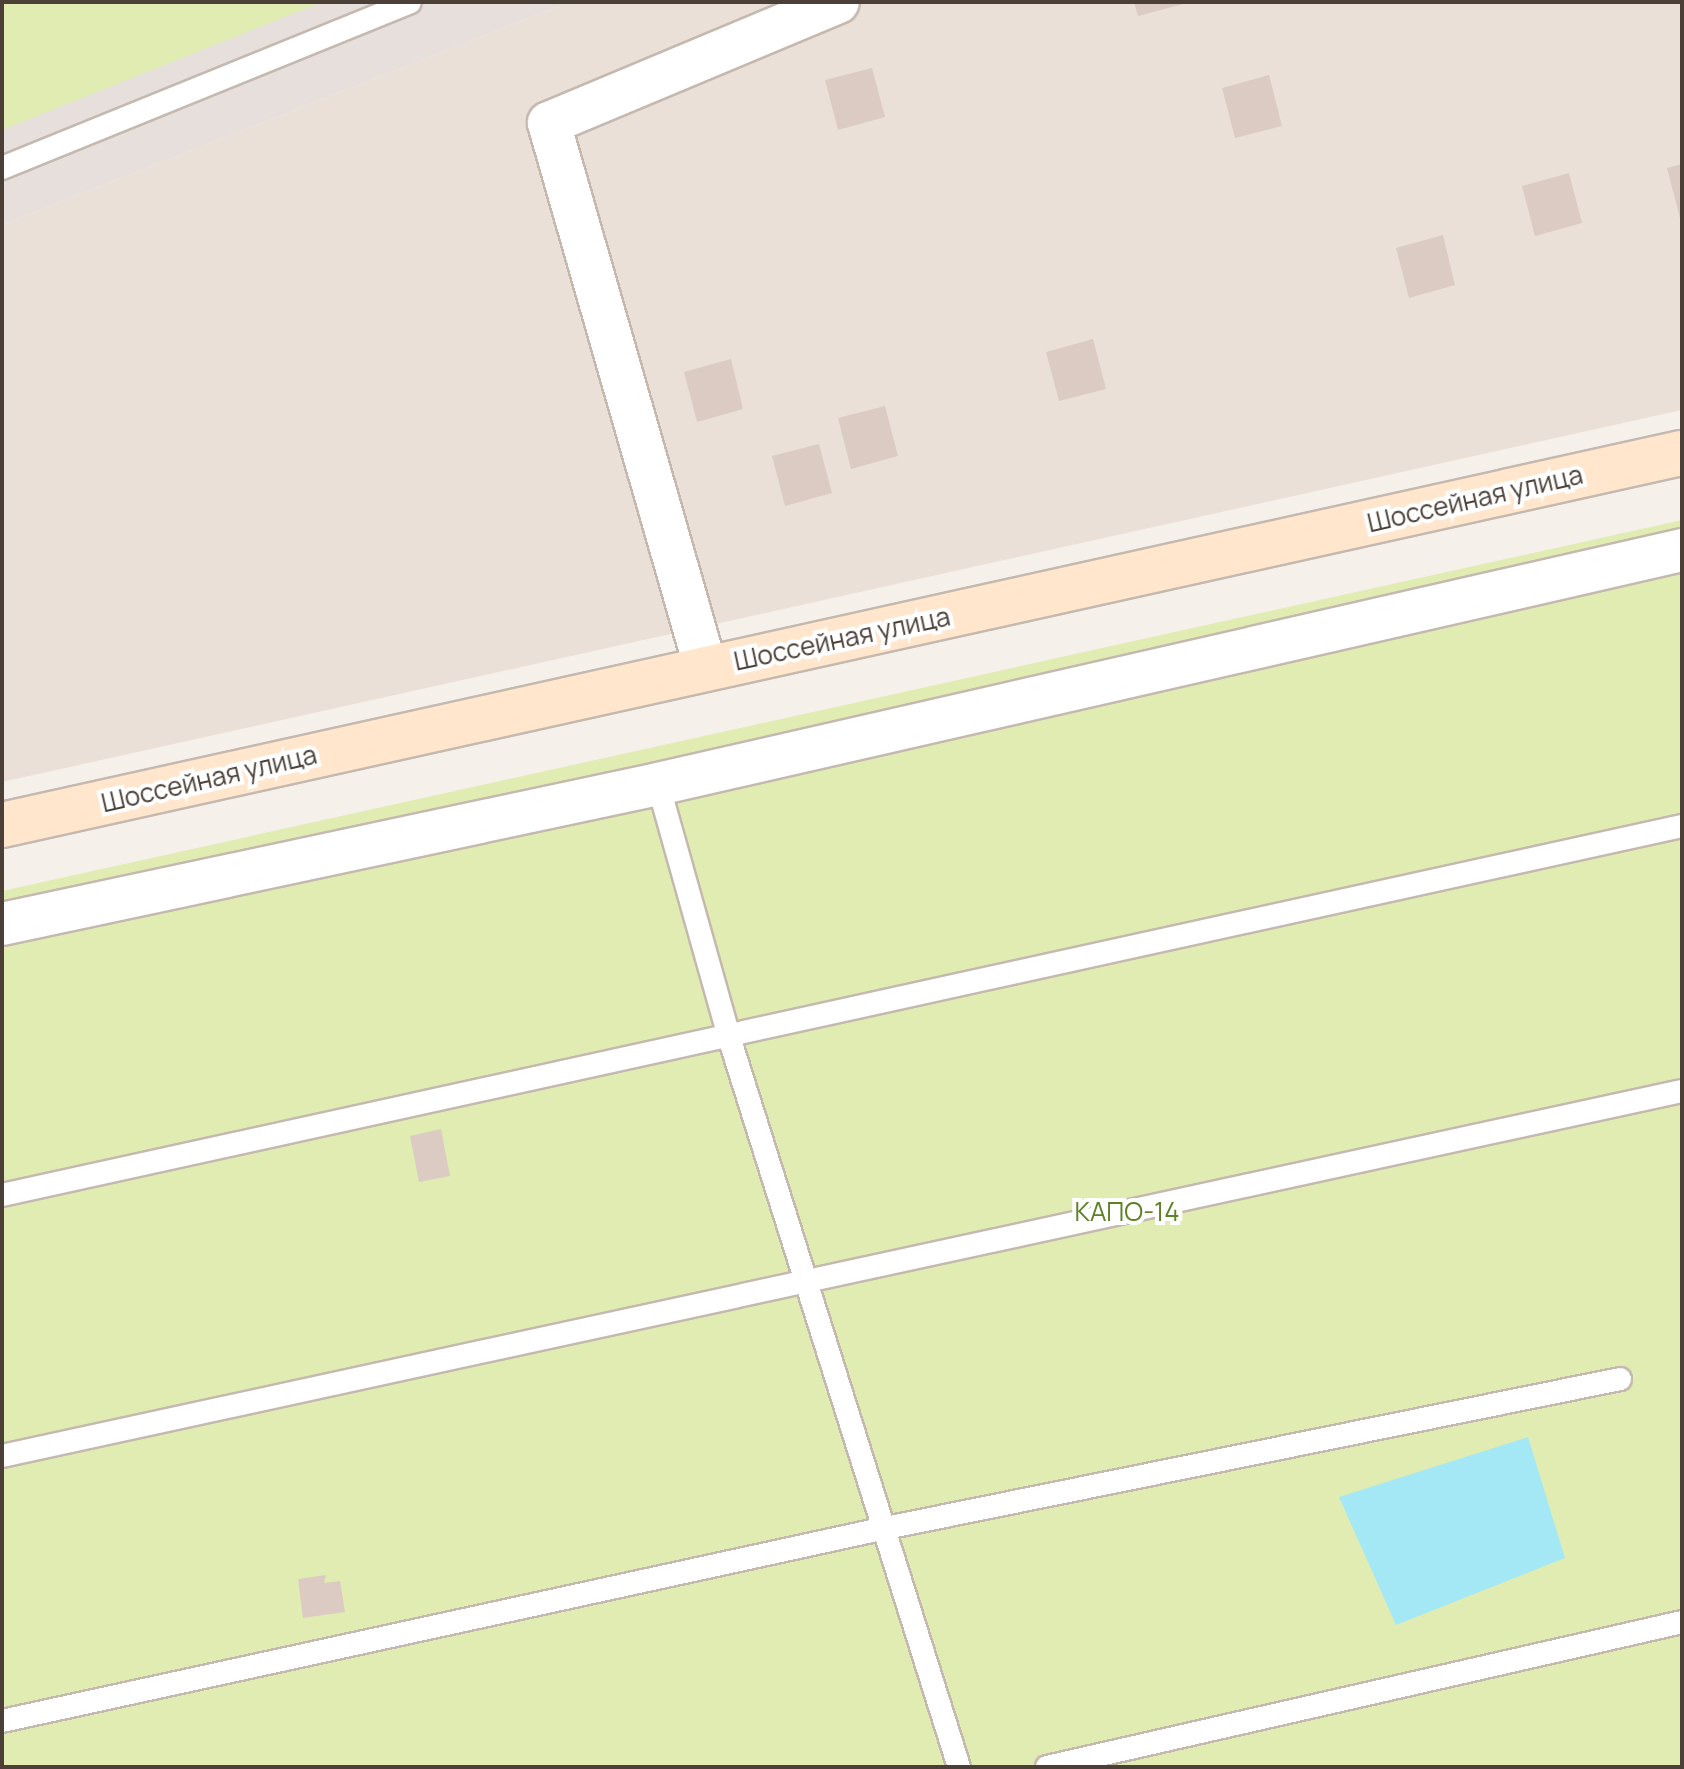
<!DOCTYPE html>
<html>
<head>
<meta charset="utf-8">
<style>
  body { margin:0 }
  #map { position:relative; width:1684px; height:1769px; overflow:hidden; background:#f6f0eb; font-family:Manrope,sans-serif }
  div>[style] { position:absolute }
  .residential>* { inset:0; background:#eae0d8 }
  .industrial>* { inset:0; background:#e6dfdc }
  .green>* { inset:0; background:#e0ecb2 }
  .water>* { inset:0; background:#a5e8f5 }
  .building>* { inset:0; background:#dbcbc2 }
  .roads { filter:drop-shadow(2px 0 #c5b8af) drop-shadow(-2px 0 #c5b8af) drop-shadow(0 2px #c5b8af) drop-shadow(0 -2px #c5b8af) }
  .lane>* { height:22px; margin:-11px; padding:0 11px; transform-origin:11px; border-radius:11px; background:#fff }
  .street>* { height:42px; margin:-21px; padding:0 21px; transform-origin:21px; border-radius:21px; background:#fff }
  .secondary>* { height:44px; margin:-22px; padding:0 22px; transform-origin:22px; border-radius:22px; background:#ffe6cc }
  span { translate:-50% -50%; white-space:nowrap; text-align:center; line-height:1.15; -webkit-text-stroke:8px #fff; paint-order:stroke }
  .street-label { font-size:26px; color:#4b3f38 }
  .park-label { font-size:26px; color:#5f8126 }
  .frame { position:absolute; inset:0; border:4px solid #4b3f38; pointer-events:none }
</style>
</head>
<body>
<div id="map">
  <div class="residential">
    <i style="clip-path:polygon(569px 2px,1682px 2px,1682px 410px,2px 782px,2px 225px)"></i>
  </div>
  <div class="industrial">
    <i style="clip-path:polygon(2px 2px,569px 2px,2px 225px)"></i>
  </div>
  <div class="green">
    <i style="clip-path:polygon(2px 2px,322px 2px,2px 130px)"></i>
    <i style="clip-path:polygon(1682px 520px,1682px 1767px,2px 1767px,2px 891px)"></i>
  </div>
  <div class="water">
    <i style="clip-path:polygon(1528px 1437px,1565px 1558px,1396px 1625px,1339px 1497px)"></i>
  </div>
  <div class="building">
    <i style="clip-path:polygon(1134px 2px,1187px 2px,1187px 3px,1138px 16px)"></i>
    <i style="clip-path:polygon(872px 68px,885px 117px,838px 130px,825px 80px)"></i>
    <i style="clip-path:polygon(1269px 75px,1282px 126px,1235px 138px,1222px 88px)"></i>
    <i style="clip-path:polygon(1682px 164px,1682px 221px,1681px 222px,1667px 168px)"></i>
    <i style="clip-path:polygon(1569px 173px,1582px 223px,1535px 236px,1522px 186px)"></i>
    <i style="clip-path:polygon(1443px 235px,1455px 285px,1409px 298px,1396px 248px)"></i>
    <i style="clip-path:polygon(1093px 339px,1106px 389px,1059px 401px,1046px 352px)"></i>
    <i style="clip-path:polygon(731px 359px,743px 409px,697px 422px,684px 372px)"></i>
    <i style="clip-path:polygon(885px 406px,898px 456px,851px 469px,838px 418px)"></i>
    <i style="clip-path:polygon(819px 444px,832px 493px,785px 506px,772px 456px)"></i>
    <i style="clip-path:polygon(441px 1129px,450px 1176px,419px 1182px,410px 1136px)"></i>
    <i style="clip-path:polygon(326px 1575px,324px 1583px,340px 1581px,345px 1612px,303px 1618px,298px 1579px)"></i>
  </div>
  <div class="roads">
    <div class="lane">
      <i style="left:2px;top:168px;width:440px;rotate:-22.1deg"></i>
      <i style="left:658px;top:784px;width:263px;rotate:74.3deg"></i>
      <i style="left:729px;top:1037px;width:765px;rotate:72.51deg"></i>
      <i style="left:2px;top:1195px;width:1720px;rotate:-12.39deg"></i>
      <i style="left:2px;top:1456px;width:1719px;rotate:-12.26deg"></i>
      <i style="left:2px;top:1721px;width:900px;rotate:-12.32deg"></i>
      <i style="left:881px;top:1529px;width:754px;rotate:-11.47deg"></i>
      <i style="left:1047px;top:1767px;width:651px;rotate:-12.86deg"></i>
    </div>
    <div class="street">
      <i style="left:706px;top:669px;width:568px;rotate:-106.04deg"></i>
      <i style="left:549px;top:123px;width:313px;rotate:-22.7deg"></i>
      <i style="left:2px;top:924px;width:671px;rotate:-12.05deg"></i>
      <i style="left:658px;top:784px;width:1050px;rotate:-12.87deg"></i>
    </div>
    <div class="secondary">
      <i style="left:2px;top:825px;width:1721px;rotate:-12.49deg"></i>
    </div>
  </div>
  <div class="street-label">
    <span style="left:1475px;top:499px;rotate:-13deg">Шоссейная улица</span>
    <span style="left:842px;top:639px;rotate:-12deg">Шоссейная улица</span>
    <span style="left:209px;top:779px;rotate:-13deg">Шоссейная улица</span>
  </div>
  <div class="park-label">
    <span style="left:1127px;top:1212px">КАПО-14</span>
  </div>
  <div class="frame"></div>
</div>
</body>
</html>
